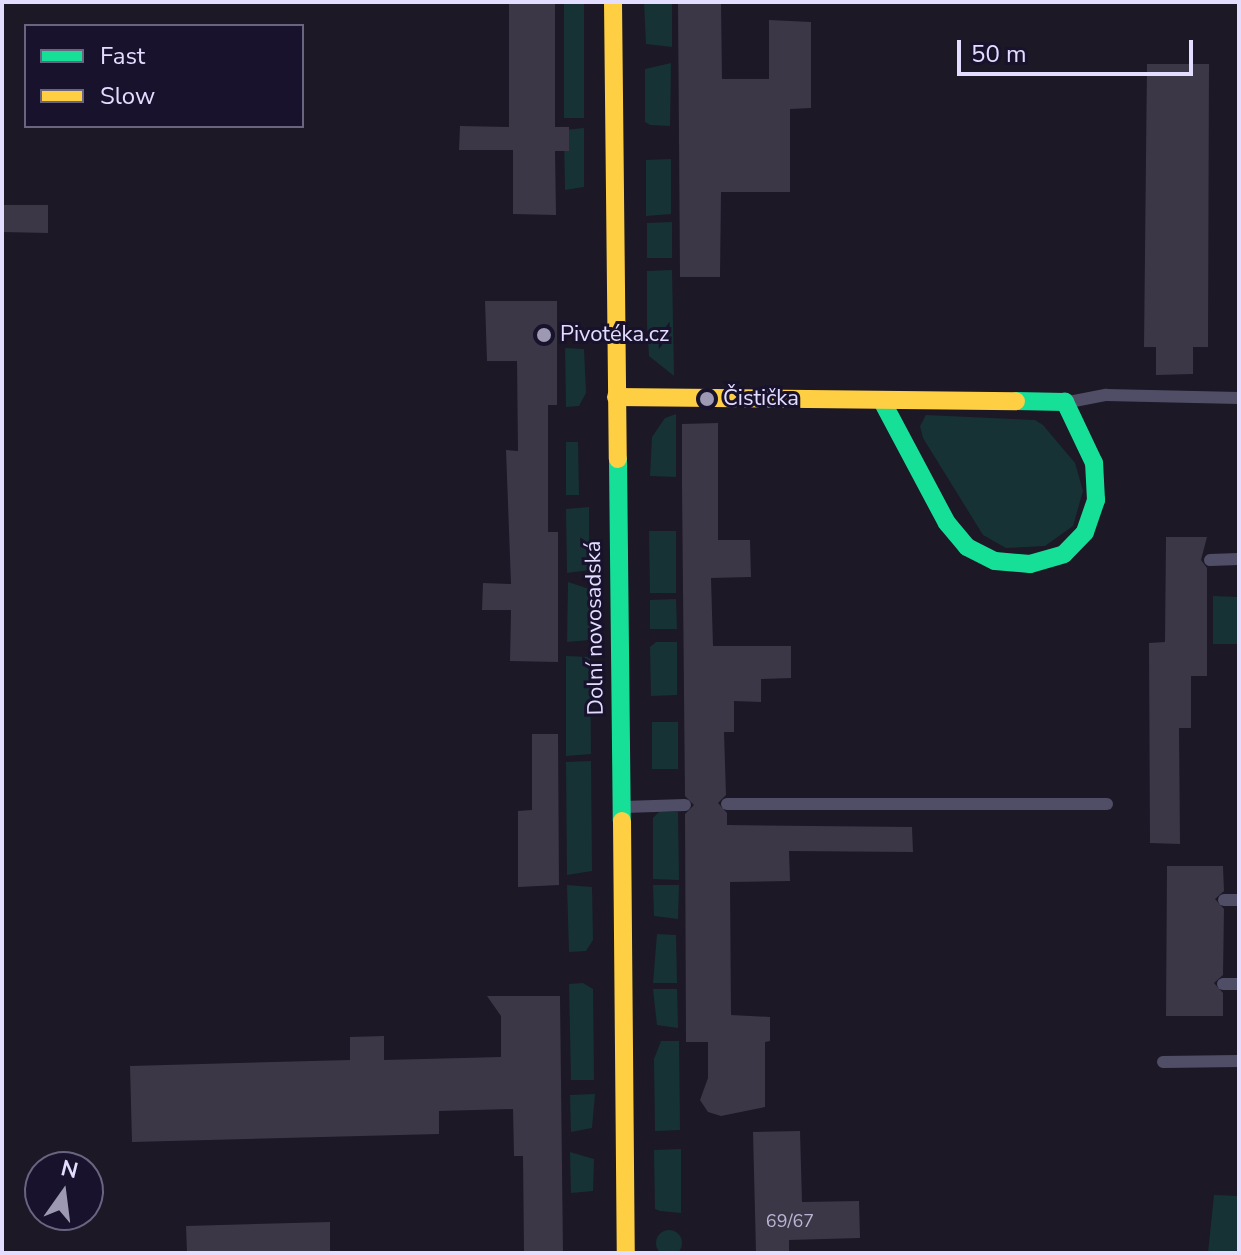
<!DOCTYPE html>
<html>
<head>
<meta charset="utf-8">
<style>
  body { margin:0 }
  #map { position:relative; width:1241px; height:1255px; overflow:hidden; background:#1c1826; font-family:"Nunito Sans",sans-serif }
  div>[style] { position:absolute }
  .green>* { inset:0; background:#163234 }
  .round { border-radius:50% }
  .building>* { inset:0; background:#3b3747 }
  .lane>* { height:12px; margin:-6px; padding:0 6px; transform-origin:6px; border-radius:6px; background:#504e67 }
  .fast>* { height:18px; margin:-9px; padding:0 9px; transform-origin:9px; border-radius:9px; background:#16e098 }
  .slow>* { height:18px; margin:-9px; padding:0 9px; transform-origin:9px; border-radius:9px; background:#ffcf43 }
  .dots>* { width:22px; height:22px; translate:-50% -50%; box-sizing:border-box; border:4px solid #18122c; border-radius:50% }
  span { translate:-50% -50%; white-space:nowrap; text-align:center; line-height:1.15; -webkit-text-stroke:6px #18122c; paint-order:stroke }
  .number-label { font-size:18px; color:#b9b4d1 }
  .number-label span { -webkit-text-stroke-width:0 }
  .poi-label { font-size:22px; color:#e3deff }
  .left { translate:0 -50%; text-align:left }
  .street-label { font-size:22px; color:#e3deff }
  .frame { position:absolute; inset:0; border:4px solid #e3deff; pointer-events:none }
  .legend { position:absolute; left:24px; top:24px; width:280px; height:104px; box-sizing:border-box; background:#18122c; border:2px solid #696480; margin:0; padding:10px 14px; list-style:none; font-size:24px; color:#e3deff }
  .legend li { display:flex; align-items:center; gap:16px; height:40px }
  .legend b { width:40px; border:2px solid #696480 }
  .north { position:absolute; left:24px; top:1151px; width:80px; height:80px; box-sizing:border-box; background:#18122c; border:2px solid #696480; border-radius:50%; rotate:14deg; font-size:22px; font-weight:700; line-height:32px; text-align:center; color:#e3deff }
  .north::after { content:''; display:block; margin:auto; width:28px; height:36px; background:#9d99b3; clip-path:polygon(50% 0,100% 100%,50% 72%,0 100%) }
  .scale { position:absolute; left:957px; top:40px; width:236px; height:36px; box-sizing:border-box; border:4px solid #e3deff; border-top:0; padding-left:10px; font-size:24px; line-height:28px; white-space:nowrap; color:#e3deff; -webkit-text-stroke:6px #18122c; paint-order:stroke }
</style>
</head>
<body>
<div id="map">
  <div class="green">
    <i style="clip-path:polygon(644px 2px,672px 2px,672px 47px,646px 44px)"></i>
    <i style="clip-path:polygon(564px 3px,584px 3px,584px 118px,564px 118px)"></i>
    <i style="clip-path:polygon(671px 63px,670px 126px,650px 125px,645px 122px,645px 69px)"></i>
    <i style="clip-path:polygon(584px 128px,584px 187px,565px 190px,564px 130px)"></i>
    <i style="clip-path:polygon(671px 159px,671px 214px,646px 216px,646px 160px)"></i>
    <i style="clip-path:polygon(672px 222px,672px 258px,647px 258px,647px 223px)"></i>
    <i style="clip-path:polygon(672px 270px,674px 376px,649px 356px,647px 324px,647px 271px)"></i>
    <i style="clip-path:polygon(565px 348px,584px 349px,586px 393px,579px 406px,566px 407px)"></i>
    <i style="clip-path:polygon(676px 414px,676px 477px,650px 476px,652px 437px,665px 418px)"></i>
    <i style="clip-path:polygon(926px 415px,1035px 420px,1043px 425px,1075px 463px,1083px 491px,1073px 526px,1045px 546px,1006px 548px,983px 535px,923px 438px,920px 426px)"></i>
    <i style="clip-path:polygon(566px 442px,578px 442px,579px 495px,566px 495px)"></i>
    <i style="clip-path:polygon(589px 507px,589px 570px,567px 573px,566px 509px)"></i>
    <i style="clip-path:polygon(649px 531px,676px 531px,676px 593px,650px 593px)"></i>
    <i style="clip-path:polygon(568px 582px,589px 589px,590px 640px,567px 642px)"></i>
    <i style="clip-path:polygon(1213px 596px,1239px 597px,1239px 644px,1213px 644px)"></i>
    <i style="clip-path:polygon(676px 599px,677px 629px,650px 629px,650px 600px)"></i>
    <i style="clip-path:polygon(656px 642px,677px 642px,677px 695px,651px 696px,650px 647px)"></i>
    <i style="clip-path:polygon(566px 656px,590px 657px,591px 754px,566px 756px)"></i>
    <i style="clip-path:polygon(652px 722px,678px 722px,678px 769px,652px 769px)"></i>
    <i style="clip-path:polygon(591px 761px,592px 871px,567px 875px,566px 762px)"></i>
    <i style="clip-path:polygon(659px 812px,678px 812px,679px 880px,653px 879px,653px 818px)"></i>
    <i style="clip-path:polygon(567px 885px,592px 887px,593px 940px,586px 951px,569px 952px)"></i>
    <i style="clip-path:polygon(653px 885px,679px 885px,678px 919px,654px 916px)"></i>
    <i style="clip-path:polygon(657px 934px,676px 935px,677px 983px,653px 983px)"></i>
    <i style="clip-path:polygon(583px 983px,593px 989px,594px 1080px,571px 1080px,569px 984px)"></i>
    <i style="clip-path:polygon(653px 989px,677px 989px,678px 1028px,657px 1025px)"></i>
    <i style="clip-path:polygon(661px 1041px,679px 1041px,680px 1130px,655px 1131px,654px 1059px)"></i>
    <i style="clip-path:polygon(595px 1094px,592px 1128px,571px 1132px,570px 1095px)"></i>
    <i style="clip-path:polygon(681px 1149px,681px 1213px,660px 1211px,655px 1209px,654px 1150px)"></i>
    <i style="clip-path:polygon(570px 1152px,594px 1159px,593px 1191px,571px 1193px)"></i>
    <i style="clip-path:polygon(1214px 1195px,1239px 1196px,1239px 1253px,1208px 1253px)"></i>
    <i class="round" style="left:656px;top:1230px;width:26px;height:26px"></i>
  </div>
  <div class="building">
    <i style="clip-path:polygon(509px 2px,555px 2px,555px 127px,569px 127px,569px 151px,555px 151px,556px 215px,513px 214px,513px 150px,459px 150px,460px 126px,509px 127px)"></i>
    <i style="clip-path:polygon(678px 2px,721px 2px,722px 79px,769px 79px,769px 20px,811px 22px,811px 108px,790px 109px,790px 192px,721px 192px,720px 277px,680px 277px)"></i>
    <i style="clip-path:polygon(1147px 64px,1209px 64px,1208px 347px,1193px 347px,1193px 374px,1156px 375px,1156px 347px,1144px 347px)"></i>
    <i style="clip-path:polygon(2px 205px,48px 205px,48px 233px,2px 232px)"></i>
    <i style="clip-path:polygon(485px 301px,557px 301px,557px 405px,548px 405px,548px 532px,558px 532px,558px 662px,510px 661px,511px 610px,482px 610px,483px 583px,511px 584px,506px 450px,518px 451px,517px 361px,487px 361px)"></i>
    <i style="clip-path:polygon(718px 423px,718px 540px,750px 540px,751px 577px,711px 578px,713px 646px,791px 646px,791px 678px,761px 679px,761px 702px,734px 701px,734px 732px,724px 732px,726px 795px,718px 803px,727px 813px,727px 825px,912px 827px,913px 852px,789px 851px,790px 881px,730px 882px,731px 1015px,770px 1017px,770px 1041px,765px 1042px,765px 1107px,721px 1116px,708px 1112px,700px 1100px,708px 1078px,708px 1042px,686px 1042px,685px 814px,694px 805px,685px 796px,682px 486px,682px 424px)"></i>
    <i style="clip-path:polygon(1166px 537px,1207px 537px,1201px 560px,1207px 568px,1207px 676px,1191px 676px,1191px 728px,1179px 728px,1180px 844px,1150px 843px,1149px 643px,1165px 642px)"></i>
    <i style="clip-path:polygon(532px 734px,558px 734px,559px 885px,518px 887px,518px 811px,532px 810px)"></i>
    <i style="clip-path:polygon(1167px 866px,1223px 866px,1224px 891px,1215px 899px,1224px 909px,1223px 975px,1214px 983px,1223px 993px,1223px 1016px,1166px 1016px)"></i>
    <i style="clip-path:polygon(487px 996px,560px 996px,563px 1253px,524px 1253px,523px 1156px,514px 1156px,513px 1109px,439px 1111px,439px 1134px,132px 1142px,130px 1066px,350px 1060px,350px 1037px,384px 1036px,384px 1060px,501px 1057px,501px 1016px)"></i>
    <i style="clip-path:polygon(800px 1131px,802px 1202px,859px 1201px,860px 1238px,789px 1240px,789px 1253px,756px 1253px,753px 1132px)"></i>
    <i style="clip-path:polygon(330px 1222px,330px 1253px,187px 1253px,186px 1226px)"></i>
  </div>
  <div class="lane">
    <i style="left:1069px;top:402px;width:38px;rotate:-11deg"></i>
    <i style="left:1106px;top:395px;width:133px;rotate:1.3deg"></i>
    <i style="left:1210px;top:560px;width:29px;rotate:-2deg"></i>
    <i style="left:727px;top:804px;width:380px"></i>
    <i style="left:624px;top:807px;width:61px;rotate:-1.9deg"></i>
    <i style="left:1224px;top:900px;width:15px"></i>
    <i style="left:1223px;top:984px;width:16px"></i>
    <i style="left:1163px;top:1062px;width:76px;rotate:-0.8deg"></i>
  </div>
  <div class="fast">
    <i style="left:882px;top:401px;width:138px;rotate:62deg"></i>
    <i style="left:947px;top:523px;width:31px;rotate:50deg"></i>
    <i style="left:967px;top:547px;width:31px;rotate:27deg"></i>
    <i style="left:995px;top:561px;width:35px;rotate:5deg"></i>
    <i style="left:1030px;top:564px;width:35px;rotate:-16deg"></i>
    <i style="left:1064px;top:554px;width:30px;rotate:-46deg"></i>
    <i style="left:1085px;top:532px;width:34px;rotate:-71deg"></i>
    <i style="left:1096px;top:500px;width:37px;rotate:-93deg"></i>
    <i style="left:1094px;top:463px;width:68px;rotate:-115.4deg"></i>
    <i style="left:1065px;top:402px;width:49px;rotate:-178.8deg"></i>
    <i style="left:618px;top:459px;width:362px;rotate:89.4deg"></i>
  </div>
  <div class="slow">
    <i style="left:613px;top:2px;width:457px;rotate:89.4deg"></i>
    <i style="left:616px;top:397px;width:400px;rotate:0.6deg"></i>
    <i style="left:622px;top:821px;width:432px;rotate:89.5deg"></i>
  </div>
  <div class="dots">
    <i style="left:544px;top:335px;background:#9d99b3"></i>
    <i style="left:707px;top:399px;background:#9d99b3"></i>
  </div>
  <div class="number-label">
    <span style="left:790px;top:1221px">69/67</span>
  </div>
  <div class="poi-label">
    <span class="left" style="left:560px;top:335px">Pivotéka.cz</span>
    <span class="left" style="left:723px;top:399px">Čistička</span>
  </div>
  <div class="street-label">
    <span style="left:595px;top:628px;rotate:-91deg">Dolní novosadská</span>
  </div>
  <div class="frame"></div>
  <ul class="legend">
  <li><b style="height:10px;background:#16e098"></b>Fast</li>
  <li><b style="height:10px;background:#ffcf43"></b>Slow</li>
  </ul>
  <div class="north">N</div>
  <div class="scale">50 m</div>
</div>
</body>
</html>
